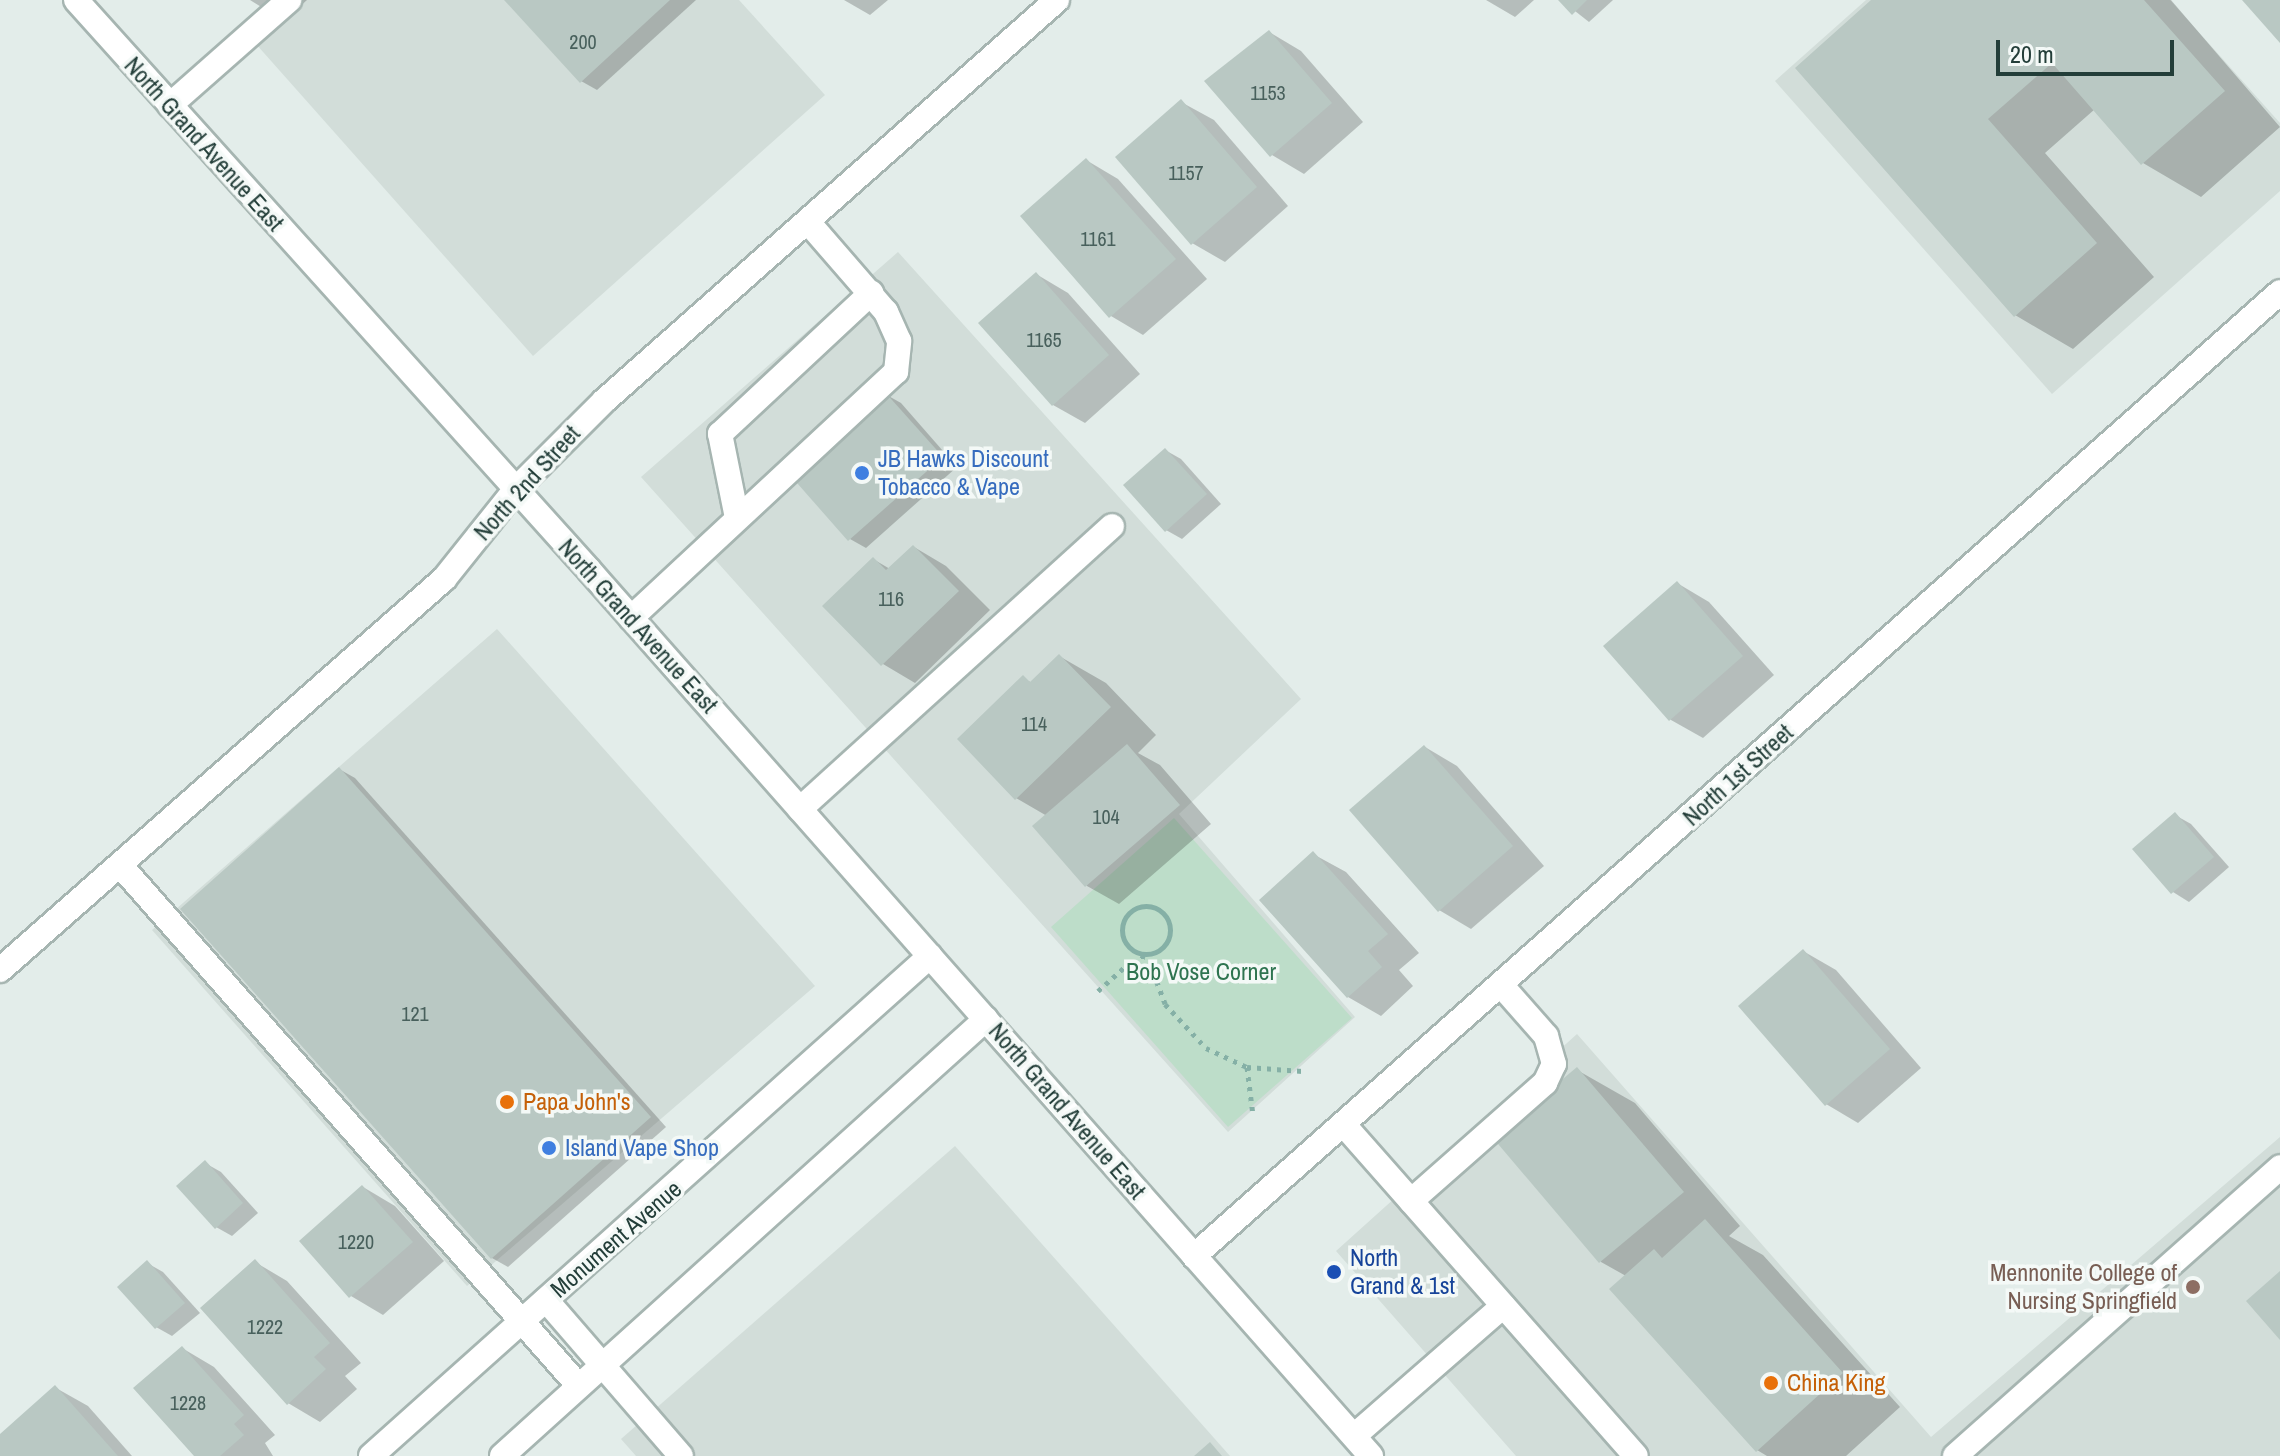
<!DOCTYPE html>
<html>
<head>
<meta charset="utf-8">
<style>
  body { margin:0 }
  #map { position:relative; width:2280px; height:1456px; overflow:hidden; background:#e3edea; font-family:"Archivo Narrow",sans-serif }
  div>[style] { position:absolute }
  .built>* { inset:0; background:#d2ddd9 }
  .green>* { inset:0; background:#bdddc9 }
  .shadow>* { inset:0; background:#0003 }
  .building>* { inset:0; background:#b9c8c3 }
  .path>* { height:5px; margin-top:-2.5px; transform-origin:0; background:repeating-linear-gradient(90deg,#85b0a6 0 4px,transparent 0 10px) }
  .path>.ring { margin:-2.5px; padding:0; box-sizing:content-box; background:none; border:5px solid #85b0a6; border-radius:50% }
  .roads { filter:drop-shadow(2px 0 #a6b5b1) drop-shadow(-2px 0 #a6b5b1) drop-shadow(0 2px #a6b5b1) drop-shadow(0 -2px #a6b5b1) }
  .lane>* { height:24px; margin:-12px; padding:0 12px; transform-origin:12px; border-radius:12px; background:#fff }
  .street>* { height:24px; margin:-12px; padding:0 12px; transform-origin:12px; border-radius:12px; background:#fff }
  .secondary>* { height:24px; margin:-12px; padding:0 12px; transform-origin:12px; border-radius:12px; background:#fff }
  .dots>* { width:22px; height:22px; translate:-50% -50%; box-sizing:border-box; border:4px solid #f4f9f7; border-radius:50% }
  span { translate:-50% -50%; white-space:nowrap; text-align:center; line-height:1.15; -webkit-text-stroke:7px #f4f9f7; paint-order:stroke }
  .number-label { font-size:20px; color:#48605c }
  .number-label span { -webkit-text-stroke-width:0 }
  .street-label { font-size:24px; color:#233e39 }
  .shop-label { font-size:24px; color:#366cbe }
  .left { translate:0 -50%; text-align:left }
  .park-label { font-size:24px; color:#2e7450 }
  .food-label { font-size:24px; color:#c56008 }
  .transit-label { font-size:24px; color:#164399 }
  .education-label { font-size:24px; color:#785e54 }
  .right { translate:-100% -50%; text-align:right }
  .scale { position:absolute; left:1996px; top:40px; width:178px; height:36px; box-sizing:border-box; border:4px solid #233e39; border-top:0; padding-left:10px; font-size:24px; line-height:28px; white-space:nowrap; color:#233e39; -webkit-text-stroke:6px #f4f9f7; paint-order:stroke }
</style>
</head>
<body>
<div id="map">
  <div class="built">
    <i style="clip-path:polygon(269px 0,739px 0,825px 95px,533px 356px,240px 26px)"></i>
    <i style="clip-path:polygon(1866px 0,2170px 0,2280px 123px,2280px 191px,2052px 394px,1775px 81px)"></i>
    <i style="clip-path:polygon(898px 252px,1301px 699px,1179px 814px,1355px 1017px,1228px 1132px,641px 477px)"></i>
    <i style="clip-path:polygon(497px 629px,815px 986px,467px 1286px,152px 930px)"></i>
    <i style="clip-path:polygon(1577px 1034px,1931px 1437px,2280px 1137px,2280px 1456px,1516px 1456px,1336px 1251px)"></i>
    <i style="clip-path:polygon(955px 1146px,1230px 1456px,636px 1456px,621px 1439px)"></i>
  </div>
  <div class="green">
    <i style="clip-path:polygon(1174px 818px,1352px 1018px,1228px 1127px,1051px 927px)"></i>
  </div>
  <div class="shadow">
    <i style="clip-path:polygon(250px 0,307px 0,284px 21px)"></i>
    <i style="clip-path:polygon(507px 0,696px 0,597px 90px,581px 81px)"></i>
    <i style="clip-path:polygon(844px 0,888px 0,870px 15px)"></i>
    <i style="clip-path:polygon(1486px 0,1534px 0,1515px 17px)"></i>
    <i style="clip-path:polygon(1561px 0,1613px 0,1589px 22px)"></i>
    <i style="clip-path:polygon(1874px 0,2171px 0,2280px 127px,2201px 197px,2143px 163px,2095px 109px,2045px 153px,2154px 277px,2073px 349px,2015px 315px)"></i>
    <i style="clip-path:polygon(1269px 32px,1301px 51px,1363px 122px,1304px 174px,1272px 155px)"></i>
    <i style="clip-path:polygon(1181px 102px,1214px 120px,1288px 206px,1225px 262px,1192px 243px)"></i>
    <i style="clip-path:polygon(1086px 160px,1118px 179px,1207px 279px,1143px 335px,1111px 316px)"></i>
    <i style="clip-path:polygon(1036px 274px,1068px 293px,1140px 374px,1085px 423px,1053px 405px)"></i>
    <i style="clip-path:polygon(885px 394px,901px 403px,957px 467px,866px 548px,850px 539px)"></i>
    <i style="clip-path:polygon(1165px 450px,1181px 459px,1221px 504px,1182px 539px,1166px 530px)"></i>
    <i style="clip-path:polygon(914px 547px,946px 566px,990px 610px,915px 683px,883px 664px,825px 606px,873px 559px,890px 569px)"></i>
    <i style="clip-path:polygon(1677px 583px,1709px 602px,1774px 675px,1703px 738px,1671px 720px,1606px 646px)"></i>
    <i style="clip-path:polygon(1059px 656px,1106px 683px,1156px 735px,1138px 753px,1160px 765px,1211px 824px,1119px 904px,1087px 886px,1047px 816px,1016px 798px,1023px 678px,1032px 683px)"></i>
    <i style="clip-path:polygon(1425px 747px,1457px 766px,1544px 866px,1471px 929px,1439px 910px)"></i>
    <i style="clip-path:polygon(339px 769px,355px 778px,666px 1127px,508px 1267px,492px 1258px,183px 909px)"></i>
    <i style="clip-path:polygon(2175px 815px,2191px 824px,2229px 867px,2189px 902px,2173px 892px)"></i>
    <i style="clip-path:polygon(1313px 854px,1346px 872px,1419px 953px,1399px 970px,1413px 986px,1381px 1016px,1348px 997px)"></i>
    <i style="clip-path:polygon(1803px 951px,1836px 970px,1921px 1068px,1858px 1123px,1826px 1104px)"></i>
    <i style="clip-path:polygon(1577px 1070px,1635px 1103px,1740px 1226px,1729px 1236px,1763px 1255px,1900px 1407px,1846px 1456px,1767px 1456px,1757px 1450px,1626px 1276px,1601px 1262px)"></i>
    <i style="clip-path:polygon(205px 1163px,221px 1172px,258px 1213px,232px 1236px,216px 1227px)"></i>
    <i style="clip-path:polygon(363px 1187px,395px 1206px,444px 1261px,383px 1315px,351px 1296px)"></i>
    <i style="clip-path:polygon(255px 1262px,287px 1281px,361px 1363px,345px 1376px,357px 1389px,320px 1422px,288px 1403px)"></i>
    <i style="clip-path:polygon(147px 1263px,163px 1272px,200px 1313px,172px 1336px,156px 1327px)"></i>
    <i style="clip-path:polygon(182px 1348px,214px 1367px,275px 1435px,265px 1443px,273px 1456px,196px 1456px)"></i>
    <i style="clip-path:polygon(56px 1388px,88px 1406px,132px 1456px,0 1456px,0 1437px)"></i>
  </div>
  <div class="building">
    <i style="clip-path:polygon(504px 0,670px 0,580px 83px)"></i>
    <i style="clip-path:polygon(1558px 0,1587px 0,1572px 15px)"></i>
    <i style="clip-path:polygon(1871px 0,2144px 0,2225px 91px,2141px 165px,2052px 63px,1988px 119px,2097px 243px,2014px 317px,1795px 68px)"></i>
    <i style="clip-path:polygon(2242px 0,2280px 0,2280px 43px)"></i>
    <i style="clip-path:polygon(1269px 30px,1332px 103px,1270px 157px,1204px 81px)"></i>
    <i style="clip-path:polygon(1181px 99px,1257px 187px,1191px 245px,1115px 157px)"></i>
    <i style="clip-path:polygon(1086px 158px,1176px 259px,1109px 318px,1020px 216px)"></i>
    <i style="clip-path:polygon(1036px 272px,1109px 355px,1052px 406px,978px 323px)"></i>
    <i style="clip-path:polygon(884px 391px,943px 457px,848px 541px,790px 475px)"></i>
    <i style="clip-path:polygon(1165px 448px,1207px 494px,1165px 532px,1123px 485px)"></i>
    <i style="clip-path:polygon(913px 545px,959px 591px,881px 666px,822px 606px,873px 557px,886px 570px)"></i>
    <i style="clip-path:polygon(1677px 581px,1743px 656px,1669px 721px,1603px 646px)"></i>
    <i style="clip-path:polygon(1059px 654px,1111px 707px,1015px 800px,957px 739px,1023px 675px,1030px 682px)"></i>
    <i style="clip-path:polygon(1127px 744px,1180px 805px,1085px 887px,1032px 826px)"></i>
    <i style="clip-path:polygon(1424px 745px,1513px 846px,1438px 912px,1349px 810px)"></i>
    <i style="clip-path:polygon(339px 767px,651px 1117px,491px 1259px,180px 909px)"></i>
    <i style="clip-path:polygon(2175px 812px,2214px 857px,2171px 894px,2132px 849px)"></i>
    <i style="clip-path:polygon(1313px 851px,1388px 934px,1368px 951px,1382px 967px,1347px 998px,1259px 900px)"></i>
    <i style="clip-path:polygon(1803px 949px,1890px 1049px,1825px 1106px,1738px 1006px)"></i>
    <i style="clip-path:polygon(1577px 1067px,1684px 1192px,1599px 1263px,1493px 1138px)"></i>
    <i style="clip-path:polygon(205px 1160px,243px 1203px,215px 1229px,176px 1186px)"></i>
    <i style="clip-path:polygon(362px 1185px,413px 1242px,349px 1298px,299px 1241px)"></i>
    <i style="clip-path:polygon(1705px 1219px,1843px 1373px,1756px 1452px,1609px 1289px,1654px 1249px,1662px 1258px)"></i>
    <i style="clip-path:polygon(255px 1259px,330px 1343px,314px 1357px,326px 1369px,287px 1405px,200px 1308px)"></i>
    <i style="clip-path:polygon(147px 1260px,185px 1303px,155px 1329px,117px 1287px)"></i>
    <i style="clip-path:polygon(2280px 1271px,2280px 1340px,2246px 1301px)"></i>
    <i style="clip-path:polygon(182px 1346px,244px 1415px,234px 1424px,244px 1435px,220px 1456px,194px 1456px,133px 1388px)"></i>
    <i style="clip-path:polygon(55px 1385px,118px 1456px,0 1456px,0 1434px)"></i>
    <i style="clip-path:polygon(1210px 1442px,1222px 1456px,1194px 1456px)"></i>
  </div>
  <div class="path">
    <i class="ring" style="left:1122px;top:906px;width:43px;height:43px"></i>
    <i style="left:1139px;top:968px;width:16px;rotate:-72deg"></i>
    <i style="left:1098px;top:991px;width:39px;rotate:-42deg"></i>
    <i style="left:1127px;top:965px;width:27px;rotate:15deg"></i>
    <i style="left:1153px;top:972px;width:34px;rotate:69deg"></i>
    <i style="left:1165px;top:1004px;width:60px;rotate:47deg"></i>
    <i style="left:1206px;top:1048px;width:45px;rotate:24.9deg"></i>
    <i style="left:1247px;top:1067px;width:48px;rotate:82.9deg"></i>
    <i style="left:1247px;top:1067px;width:56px;rotate:4.1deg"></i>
  </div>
  <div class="roads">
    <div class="lane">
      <i style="left:170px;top:105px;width:159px;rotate:-41.4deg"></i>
      <i style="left:737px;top:518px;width:86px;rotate:-101.4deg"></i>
      <i style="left:720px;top:434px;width:207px;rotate:-43deg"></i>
      <i style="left:631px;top:618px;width:362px;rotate:-42.9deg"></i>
      <i style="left:896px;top:372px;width:31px;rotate:-84deg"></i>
      <i style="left:899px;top:341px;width:32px;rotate:-114deg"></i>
      <i style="left:886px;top:312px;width:119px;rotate:-130.9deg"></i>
      <i style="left:800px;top:809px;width:421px;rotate:-42.2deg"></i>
      <i style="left:120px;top:865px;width:693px;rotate:48.63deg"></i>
      <i style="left:1344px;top:1125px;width:441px;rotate:48.6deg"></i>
      <i style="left:1411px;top:1201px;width:179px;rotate:-41.4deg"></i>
      <i style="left:1545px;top:1083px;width:21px;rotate:-65deg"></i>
      <i style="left:1554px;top:1064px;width:29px;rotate:-106deg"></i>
      <i style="left:1546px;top:1036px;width:68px;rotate:-131.4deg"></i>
      <i style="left:546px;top:1300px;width:206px;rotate:49.1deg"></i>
      <i style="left:1354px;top:1436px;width:198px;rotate:-41.1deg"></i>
      <i style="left:1955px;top:1456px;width:435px;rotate:-41.6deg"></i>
    </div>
    <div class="street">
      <i style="left:0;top:970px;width:592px;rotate:-41.37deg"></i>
      <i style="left:444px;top:579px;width:114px;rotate:-51.4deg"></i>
      <i style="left:1194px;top:1256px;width:1452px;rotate:-41.59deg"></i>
      <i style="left:371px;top:1456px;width:750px;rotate:-41.81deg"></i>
      <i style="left:502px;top:1456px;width:652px;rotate:-42.08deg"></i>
    </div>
    <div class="secondary">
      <i style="left:76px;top:0;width:767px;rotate:48.01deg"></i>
      <i style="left:589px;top:570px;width:1182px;rotate:48.57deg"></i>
      <i style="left:515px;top:490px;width:126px;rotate:-45deg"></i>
      <i style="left:604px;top:401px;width:605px;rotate:-41.52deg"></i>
    </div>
  </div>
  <div class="dots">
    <i style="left:862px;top:473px;background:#3f7fe0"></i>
    <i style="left:507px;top:1102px;background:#e8710a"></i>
    <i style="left:549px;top:1148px;background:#3f7fe0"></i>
    <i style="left:1334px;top:1272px;background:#1a4fb4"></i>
    <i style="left:2193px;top:1287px;background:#8d6e63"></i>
    <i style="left:1771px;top:1383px;background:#e8710a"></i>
  </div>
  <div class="number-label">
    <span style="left:583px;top:41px">200</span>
    <span style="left:1268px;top:92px">1153</span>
    <span style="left:1186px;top:172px">1157</span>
    <span style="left:1098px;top:238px">1161</span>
    <span style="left:1044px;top:339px">1165</span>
    <span style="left:891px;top:598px">116</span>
    <span style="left:1034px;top:723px">114</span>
    <span style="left:1106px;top:816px">104</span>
    <span style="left:415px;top:1013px">121</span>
    <span style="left:356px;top:1241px">1220</span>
    <span style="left:265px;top:1326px">1222</span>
    <span style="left:188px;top:1402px">1228</span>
  </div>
  <div class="street-label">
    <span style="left:204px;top:144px;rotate:48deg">North Grand Avenue East</span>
    <span style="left:527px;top:483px;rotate:-48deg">North 2nd Street</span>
    <span style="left:638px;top:626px;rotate:48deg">North Grand Avenue East</span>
    <span style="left:1738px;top:775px;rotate:-42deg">North 1st Street</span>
    <span style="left:1067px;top:1111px;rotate:49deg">North Grand Avenue East</span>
    <span style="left:616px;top:1239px;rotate:-41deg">Monument Avenue</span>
  </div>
  <div class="shop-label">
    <span class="left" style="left:878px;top:473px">JB Hawks Discount<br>Tobacco &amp; Vape</span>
    <span class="left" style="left:565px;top:1148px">Island Vape Shop</span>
  </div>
  <div class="park-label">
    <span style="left:1201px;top:972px">Bob Vose Corner</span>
  </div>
  <div class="food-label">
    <span class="left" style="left:523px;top:1102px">Papa John's</span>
    <span class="left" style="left:1787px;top:1383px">China King</span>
  </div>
  <div class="transit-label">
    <span class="left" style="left:1350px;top:1272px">North<br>Grand &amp; 1st</span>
  </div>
  <div class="education-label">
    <span class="right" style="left:2177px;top:1287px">Mennonite College of<br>Nursing Springfield</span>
  </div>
  <div class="scale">20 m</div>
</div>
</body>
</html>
